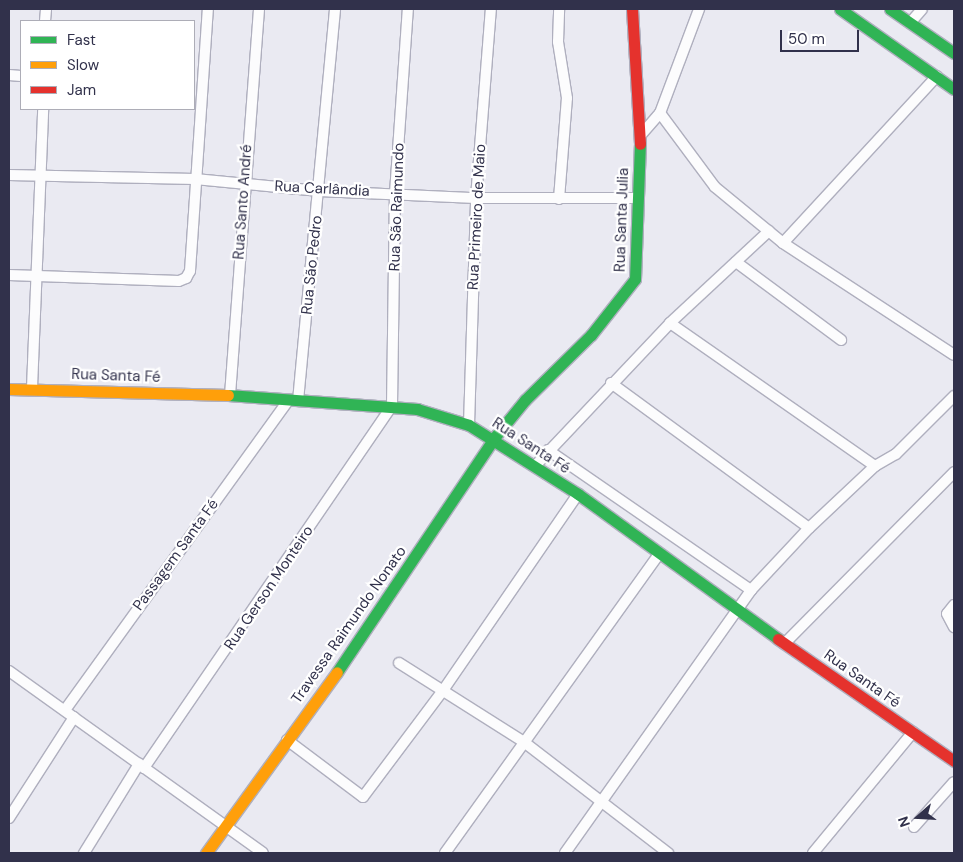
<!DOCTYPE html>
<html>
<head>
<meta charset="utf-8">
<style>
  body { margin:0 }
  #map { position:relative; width:963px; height:862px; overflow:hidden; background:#eaeaf2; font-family:"DM Sans",sans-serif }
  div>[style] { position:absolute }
  .roads { filter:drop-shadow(1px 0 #afafbe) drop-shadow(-1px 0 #afafbe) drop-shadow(0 1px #afafbe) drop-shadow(0 -1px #afafbe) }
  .street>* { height:10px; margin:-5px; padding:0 5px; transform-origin:5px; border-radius:5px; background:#fcfcfd }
  .fast>* { height:11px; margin:-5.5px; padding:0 5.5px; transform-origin:5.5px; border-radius:5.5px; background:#30b455 }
  .slow>* { height:11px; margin:-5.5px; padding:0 5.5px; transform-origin:5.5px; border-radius:5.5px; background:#ff9f0a }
  .jam>* { height:11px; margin:-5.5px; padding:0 5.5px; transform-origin:5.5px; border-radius:5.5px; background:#e5322d }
  span { translate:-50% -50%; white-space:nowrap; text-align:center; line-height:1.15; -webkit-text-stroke:4.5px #fff; paint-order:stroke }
  .street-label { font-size:15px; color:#31314b }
  .frame { position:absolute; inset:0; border:10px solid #31314b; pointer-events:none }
  .legend { position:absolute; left:20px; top:20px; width:175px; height:90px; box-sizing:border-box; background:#fff; border:1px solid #adadb7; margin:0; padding:6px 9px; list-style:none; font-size:15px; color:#31314b }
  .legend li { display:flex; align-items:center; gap:10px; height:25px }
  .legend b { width:25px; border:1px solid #adadb7 }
  .north { position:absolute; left:893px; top:792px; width:50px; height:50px; -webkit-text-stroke:4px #fff; paint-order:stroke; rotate:251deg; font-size:14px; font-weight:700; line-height:20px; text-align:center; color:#31314b }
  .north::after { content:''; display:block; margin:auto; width:18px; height:22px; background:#31314b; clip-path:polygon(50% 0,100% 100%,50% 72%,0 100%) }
  .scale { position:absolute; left:780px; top:30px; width:79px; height:22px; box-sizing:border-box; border:2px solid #31314b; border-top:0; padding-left:6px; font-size:15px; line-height:18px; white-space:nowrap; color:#31314b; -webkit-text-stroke:4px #fff; paint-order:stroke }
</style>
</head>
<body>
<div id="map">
  <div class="roads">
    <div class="street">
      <i style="left:45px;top:21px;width:12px;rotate:-85deg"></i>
      <i style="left:910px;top:23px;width:18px;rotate:-49deg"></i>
      <i style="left:9px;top:75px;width:12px;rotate:5deg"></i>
      <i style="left:660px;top:113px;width:92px;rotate:53.4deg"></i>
      <i style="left:715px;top:187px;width:88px;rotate:39.5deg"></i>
      <i style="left:783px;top:243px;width:204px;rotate:33.2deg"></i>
      <i style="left:640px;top:136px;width:30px;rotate:-49deg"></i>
      <i style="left:660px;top:113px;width:111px;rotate:-69.4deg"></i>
      <i style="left:9px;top:175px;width:186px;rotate:1.2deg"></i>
      <i style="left:195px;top:179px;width:125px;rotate:5.5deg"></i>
      <i style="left:319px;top:191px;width:157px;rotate:2.6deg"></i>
      <i style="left:476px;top:198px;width:160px"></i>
      <i style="left:559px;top:199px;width:101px;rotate:-85.5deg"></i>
      <i style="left:567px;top:98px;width:57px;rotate:-99.1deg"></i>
      <i style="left:558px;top:42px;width:33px;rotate:-88deg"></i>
      <i style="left:783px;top:243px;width:227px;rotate:-47.3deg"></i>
      <i style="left:736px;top:262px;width:131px;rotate:36.6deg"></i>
      <i style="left:9px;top:275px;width:170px;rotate:2deg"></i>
      <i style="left:179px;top:281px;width:8px;rotate:-23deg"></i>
      <i style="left:186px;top:278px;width:8px;rotate:-60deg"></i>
      <i style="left:190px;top:271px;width:263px;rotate:-86.1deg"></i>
      <i style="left:670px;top:323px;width:250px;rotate:34.9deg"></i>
      <i style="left:611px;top:383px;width:245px;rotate:36.2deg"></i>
      <i style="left:32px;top:388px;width:279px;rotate:-87.7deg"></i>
      <i style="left:230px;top:395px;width:387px;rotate:-85.7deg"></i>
      <i style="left:298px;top:401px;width:394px;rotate:-84.6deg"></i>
      <i style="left:469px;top:425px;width:227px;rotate:-88.2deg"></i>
      <i style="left:476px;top:198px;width:190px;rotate:-85.5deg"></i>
      <i style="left:548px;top:450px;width:247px;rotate:34.6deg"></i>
      <i style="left:535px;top:466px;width:197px;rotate:-46.6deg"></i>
      <i style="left:670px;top:323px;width:135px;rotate:-42.9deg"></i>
      <i style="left:954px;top:605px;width:11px;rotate:128deg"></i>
      <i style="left:947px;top:614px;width:15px;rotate:62deg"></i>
      <i style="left:784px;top:644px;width:242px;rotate:-45.3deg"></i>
      <i style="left:399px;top:663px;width:148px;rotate:32.3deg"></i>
      <i style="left:524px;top:742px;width:182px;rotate:37.6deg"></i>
      <i style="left:9px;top:671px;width:312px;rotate:35.6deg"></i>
      <i style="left:65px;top:710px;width:381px;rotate:-54.2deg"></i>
      <i style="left:287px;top:740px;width:95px;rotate:36.9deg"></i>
      <i style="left:363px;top:797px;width:135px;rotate:-53.1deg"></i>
      <i style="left:444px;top:689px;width:237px;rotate:-55.5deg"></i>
      <i style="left:144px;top:768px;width:439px;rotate:-55.6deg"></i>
      <i style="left:392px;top:406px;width:213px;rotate:-89.2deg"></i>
      <i style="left:395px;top:193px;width:184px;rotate:-86deg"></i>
      <i style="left:9px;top:818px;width:120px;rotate:-57.2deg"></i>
      <i style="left:914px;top:827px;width:60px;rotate:-48.4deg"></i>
      <i style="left:84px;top:853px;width:105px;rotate:-58.3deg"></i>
      <i style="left:445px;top:853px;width:366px;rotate:-54.4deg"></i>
      <i style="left:565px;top:853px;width:322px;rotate:-54.7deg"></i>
      <i style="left:751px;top:590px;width:85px;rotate:-46.9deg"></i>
      <i style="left:809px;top:528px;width:91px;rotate:-43.2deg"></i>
      <i style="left:875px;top:466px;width:24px;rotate:-30deg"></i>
      <i style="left:896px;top:454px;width:82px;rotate:-45deg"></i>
      <i style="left:813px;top:853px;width:157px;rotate:-50.4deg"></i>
    </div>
    <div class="fast">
      <i style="left:840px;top:9px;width:139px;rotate:35.1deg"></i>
      <i style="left:890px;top:9px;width:78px;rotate:34.5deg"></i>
      <i style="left:228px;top:395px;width:190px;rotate:4.2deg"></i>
      <i style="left:417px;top:409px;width:54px;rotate:17.1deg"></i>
      <i style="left:469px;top:425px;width:129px;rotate:32.3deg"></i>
      <i style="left:578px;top:494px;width:247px;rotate:35.9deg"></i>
      <i style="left:337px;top:672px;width:282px;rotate:-56.1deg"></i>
      <i style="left:494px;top:438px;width:49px;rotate:-50.8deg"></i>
      <i style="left:525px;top:400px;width:93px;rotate:-44.6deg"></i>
      <i style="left:591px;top:335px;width:71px;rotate:-51.8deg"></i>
      <i style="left:635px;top:279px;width:135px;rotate:-87.9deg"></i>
    </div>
    <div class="slow">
      <i style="left:9px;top:389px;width:219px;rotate:1.6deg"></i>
      <i style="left:206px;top:853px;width:223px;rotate:-54.1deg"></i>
    </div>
    <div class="jam">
      <i style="left:632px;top:9px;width:135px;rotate:86.6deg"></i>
      <i style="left:778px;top:639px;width:214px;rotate:34.7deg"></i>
    </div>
  </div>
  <div class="street-label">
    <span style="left:322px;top:189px;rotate:3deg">Rua Carlândia</span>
    <span style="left:243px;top:202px;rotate:-86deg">Rua Santo André</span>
    <span style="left:397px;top:207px;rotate:-88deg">Rua São Raimundo</span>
    <span style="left:477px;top:217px;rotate:-87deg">Rua Primeiro de Maio</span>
    <span style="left:622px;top:220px;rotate:-88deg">Rua Santa Julia</span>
    <span style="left:312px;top:265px;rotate:-84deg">Rua São Pedro</span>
    <span style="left:116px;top:376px;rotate:2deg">Rua Santa Fé</span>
    <span style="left:531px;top:446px;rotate:33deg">Rua Santa Fé</span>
    <span style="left:176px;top:555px;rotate:-54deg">Passagem Santa Fé</span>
    <span style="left:269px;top:588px;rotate:-56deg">Rua Gerson Monteiro</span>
    <span style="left:349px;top:625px;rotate:-55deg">Travessa Raimundo Nonato</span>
    <span style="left:862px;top:679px;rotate:35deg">Rua Santa Fé</span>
  </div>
  <div class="frame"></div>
  <ul class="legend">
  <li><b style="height:6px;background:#30b455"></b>Fast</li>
  <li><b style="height:6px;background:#ff9f0a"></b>Slow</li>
  <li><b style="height:6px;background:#e5322d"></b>Jam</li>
  </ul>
  <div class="north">N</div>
  <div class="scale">50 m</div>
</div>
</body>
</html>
